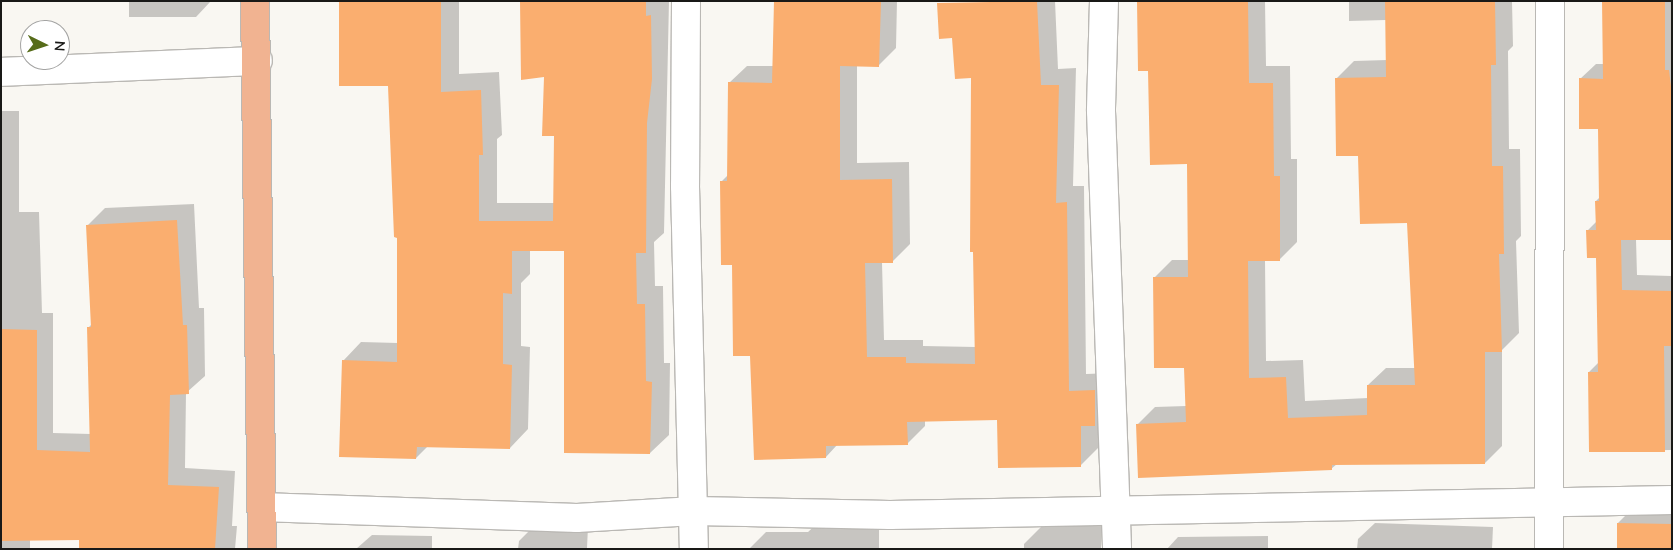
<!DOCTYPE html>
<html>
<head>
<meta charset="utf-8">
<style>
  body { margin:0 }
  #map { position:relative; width:1673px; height:550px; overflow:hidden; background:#f9f7f2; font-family:"Nunito Sans",sans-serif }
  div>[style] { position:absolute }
  .shadow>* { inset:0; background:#0003 }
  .building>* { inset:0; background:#faae6f }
  .roads { filter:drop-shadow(1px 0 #bab8b4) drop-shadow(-1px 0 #bab8b4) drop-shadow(0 1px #bab8b4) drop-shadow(0 -1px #bab8b4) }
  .minor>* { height:28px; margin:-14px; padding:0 14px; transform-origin:14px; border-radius:14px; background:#fff }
  .major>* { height:28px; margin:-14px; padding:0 14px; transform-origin:14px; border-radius:14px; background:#f1b391 }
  span { translate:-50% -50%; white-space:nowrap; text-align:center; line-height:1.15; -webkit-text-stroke:4px #fff; paint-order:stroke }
  .frame { position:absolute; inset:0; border:2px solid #191917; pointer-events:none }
  .north { position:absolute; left:20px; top:20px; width:50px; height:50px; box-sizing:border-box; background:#fff; border:1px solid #a3a3a2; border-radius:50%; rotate:94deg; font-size:14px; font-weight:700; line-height:20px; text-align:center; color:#191917 }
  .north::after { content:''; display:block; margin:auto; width:18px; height:22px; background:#576c1a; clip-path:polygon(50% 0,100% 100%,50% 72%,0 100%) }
</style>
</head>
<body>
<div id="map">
  <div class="shadow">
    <i style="clip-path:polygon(129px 1px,211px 1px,196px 17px,129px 17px)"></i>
    <i style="clip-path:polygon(341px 1px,459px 1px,459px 74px,499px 72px,502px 135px,497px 139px,497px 203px,554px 203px,555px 135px,546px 75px,521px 1px,669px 1px,664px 233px,654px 242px,655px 286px,663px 286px,664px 363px,670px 363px,669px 435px,650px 453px,565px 250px,530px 250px,530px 274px,521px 283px,521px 346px,530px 347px,528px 429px,510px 448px,428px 446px,416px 458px,343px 361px,361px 342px,398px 343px,398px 236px,390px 85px)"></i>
    <i style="clip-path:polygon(775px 1px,897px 1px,896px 48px,879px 65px,857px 65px,857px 163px,909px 162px,910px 244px,892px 262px,882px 262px,884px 340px,923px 340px,923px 346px,976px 347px,972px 77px,938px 4px,1055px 1px,1058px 69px,1076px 68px,1073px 186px,1084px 186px,1086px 374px,1112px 373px,1112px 407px,1098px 421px,1098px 448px,1081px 465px,999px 418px,925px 420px,925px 426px,907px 444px,837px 445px,826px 457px,751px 354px,721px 182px,729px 174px,729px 83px,747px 66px,774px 66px)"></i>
    <i style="clip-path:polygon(1138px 1px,1265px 1px,1266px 66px,1290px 66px,1291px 159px,1297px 159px,1297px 242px,1280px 259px,1265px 259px,1266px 361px,1303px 360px,1305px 401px,1368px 398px,1368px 385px,1386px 368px,1415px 368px,1408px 222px,1359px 155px,1336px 79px,1354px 61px,1387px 60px,1386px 20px,1349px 21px,1349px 1px,1512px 1px,1513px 46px,1508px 51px,1509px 149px,1520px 149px,1521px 236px,1516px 241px,1519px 333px,1502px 350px,1502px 446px,1485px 463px,1337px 464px,1331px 469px,1138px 424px,1155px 407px,1186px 406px,1185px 367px,1155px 277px,1172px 260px,1189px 260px,1188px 162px,1149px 69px)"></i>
    <i style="clip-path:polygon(1603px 1px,1672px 1px,1672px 238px,1636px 239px,1637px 275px,1672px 276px,1672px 450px,1590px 451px,1589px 372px,1599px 362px,1597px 256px,1588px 230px,1597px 221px,1596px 201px,1600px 197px,1599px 128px,1580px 79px,1596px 64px,1604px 64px)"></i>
    <i style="clip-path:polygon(1px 111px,19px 111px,19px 212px,39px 212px,42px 313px,53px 313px,53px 433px,91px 434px,88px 328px,92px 324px,88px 225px,105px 208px,194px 204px,199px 308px,204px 308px,205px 376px,186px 393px,185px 468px,235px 471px,232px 526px,237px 526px,235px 549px,80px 549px,80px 538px,30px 539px,30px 549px,1px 549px)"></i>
    <i style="clip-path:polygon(1636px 505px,1672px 506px,1672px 549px,1618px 523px)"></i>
    <i style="clip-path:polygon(821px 520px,879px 520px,879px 549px,749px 549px,766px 532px,808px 532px)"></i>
    <i style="clip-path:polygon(1375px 523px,1493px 527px,1492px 549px,1357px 549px,1358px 539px)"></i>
    <i style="clip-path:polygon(1042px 526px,1101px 526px,1101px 549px,1024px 549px,1024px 544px)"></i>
    <i style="clip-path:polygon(588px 527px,587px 548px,617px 549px,518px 549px,519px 541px,532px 528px)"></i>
    <i style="clip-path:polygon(372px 535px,432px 536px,432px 549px,356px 549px)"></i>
    <i style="clip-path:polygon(1268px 536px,1268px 549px,1167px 549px,1178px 537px)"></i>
  </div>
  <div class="building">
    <i style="clip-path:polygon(339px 1px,441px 1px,441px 92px,481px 90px,483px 155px,479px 155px,479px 221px,553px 221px,554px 136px,542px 136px,544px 77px,521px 80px,520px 1px,646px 1px,646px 16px,651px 15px,652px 79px,647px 123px,646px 253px,636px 253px,637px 304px,645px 304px,646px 381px,652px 382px,650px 454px,564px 453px,564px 251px,512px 251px,512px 294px,503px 293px,503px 364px,512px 365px,510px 449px,417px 447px,416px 459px,339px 457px,342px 360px,397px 362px,397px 238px,394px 237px,388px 86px,339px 86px)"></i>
    <i style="clip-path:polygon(774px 1px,881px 1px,879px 67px,840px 66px,840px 180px,892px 179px,893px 263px,865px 263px,867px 357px,906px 357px,906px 363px,975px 364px,973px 252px,970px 252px,971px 78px,955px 79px,952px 38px,939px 39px,937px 3px,1037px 1px,1041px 85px,1059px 85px,1056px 203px,1067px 202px,1069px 391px,1095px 390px,1095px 426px,1081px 426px,1081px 467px,998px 468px,997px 420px,907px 422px,908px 445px,826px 446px,826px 458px,754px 460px,750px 356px,733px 356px,732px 265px,721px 265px,720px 181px,727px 181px,728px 82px,772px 83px)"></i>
    <i style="clip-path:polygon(1137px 1px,1248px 1px,1249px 83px,1273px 83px,1274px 176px,1280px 176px,1280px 261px,1248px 261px,1249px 378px,1286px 377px,1288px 418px,1367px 415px,1367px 385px,1415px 385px,1407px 223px,1360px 224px,1358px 156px,1336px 156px,1335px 78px,1386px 77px,1385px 1px,1495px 1px,1496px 65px,1491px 65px,1492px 166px,1503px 166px,1504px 254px,1499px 254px,1502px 352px,1485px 352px,1485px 464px,1332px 465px,1332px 470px,1138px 478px,1136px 424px,1186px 422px,1184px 368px,1154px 368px,1153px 277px,1188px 277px,1187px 164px,1150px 165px,1148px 71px,1138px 71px)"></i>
    <i style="clip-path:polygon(1602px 1px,1665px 1px,1665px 70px,1669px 70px,1672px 95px,1672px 240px,1621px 240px,1622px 290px,1672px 291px,1672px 346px,1664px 346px,1665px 452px,1589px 452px,1588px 372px,1598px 372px,1596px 258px,1587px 258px,1586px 230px,1596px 230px,1595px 201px,1599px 201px,1598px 129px,1579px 129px,1579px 78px,1603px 79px)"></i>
    <i style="clip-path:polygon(177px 220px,183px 325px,187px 325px,189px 394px,170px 395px,168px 485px,219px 487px,215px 549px,79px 549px,79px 540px,1px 541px,1px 329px,37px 330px,37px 450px,90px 452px,87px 327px,91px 327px,86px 225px)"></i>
    <i style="clip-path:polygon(1617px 523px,1672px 524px,1672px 549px,1617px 549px)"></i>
  </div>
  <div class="roads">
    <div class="minor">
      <i style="left:686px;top:1px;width:185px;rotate:90.3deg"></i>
      <i style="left:685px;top:186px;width:363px;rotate:88.6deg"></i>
      <i style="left:1104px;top:1px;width:110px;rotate:91.6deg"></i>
      <i style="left:1101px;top:111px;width:438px;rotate:87.9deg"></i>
      <i style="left:1px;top:72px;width:257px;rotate:-2.5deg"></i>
      <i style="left:261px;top:507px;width:316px;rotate:2deg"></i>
      <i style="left:577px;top:518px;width:117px;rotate:-3.4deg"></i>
      <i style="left:694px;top:511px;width:196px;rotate:1.2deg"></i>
      <i style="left:890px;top:515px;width:782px;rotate:-1.1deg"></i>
      <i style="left:1549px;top:549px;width:548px;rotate:-89.9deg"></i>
    </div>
    <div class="major">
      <i style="left:255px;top:1px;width:548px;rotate:89.27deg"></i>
    </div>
  </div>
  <div class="frame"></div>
  <div class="north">N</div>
</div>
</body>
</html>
